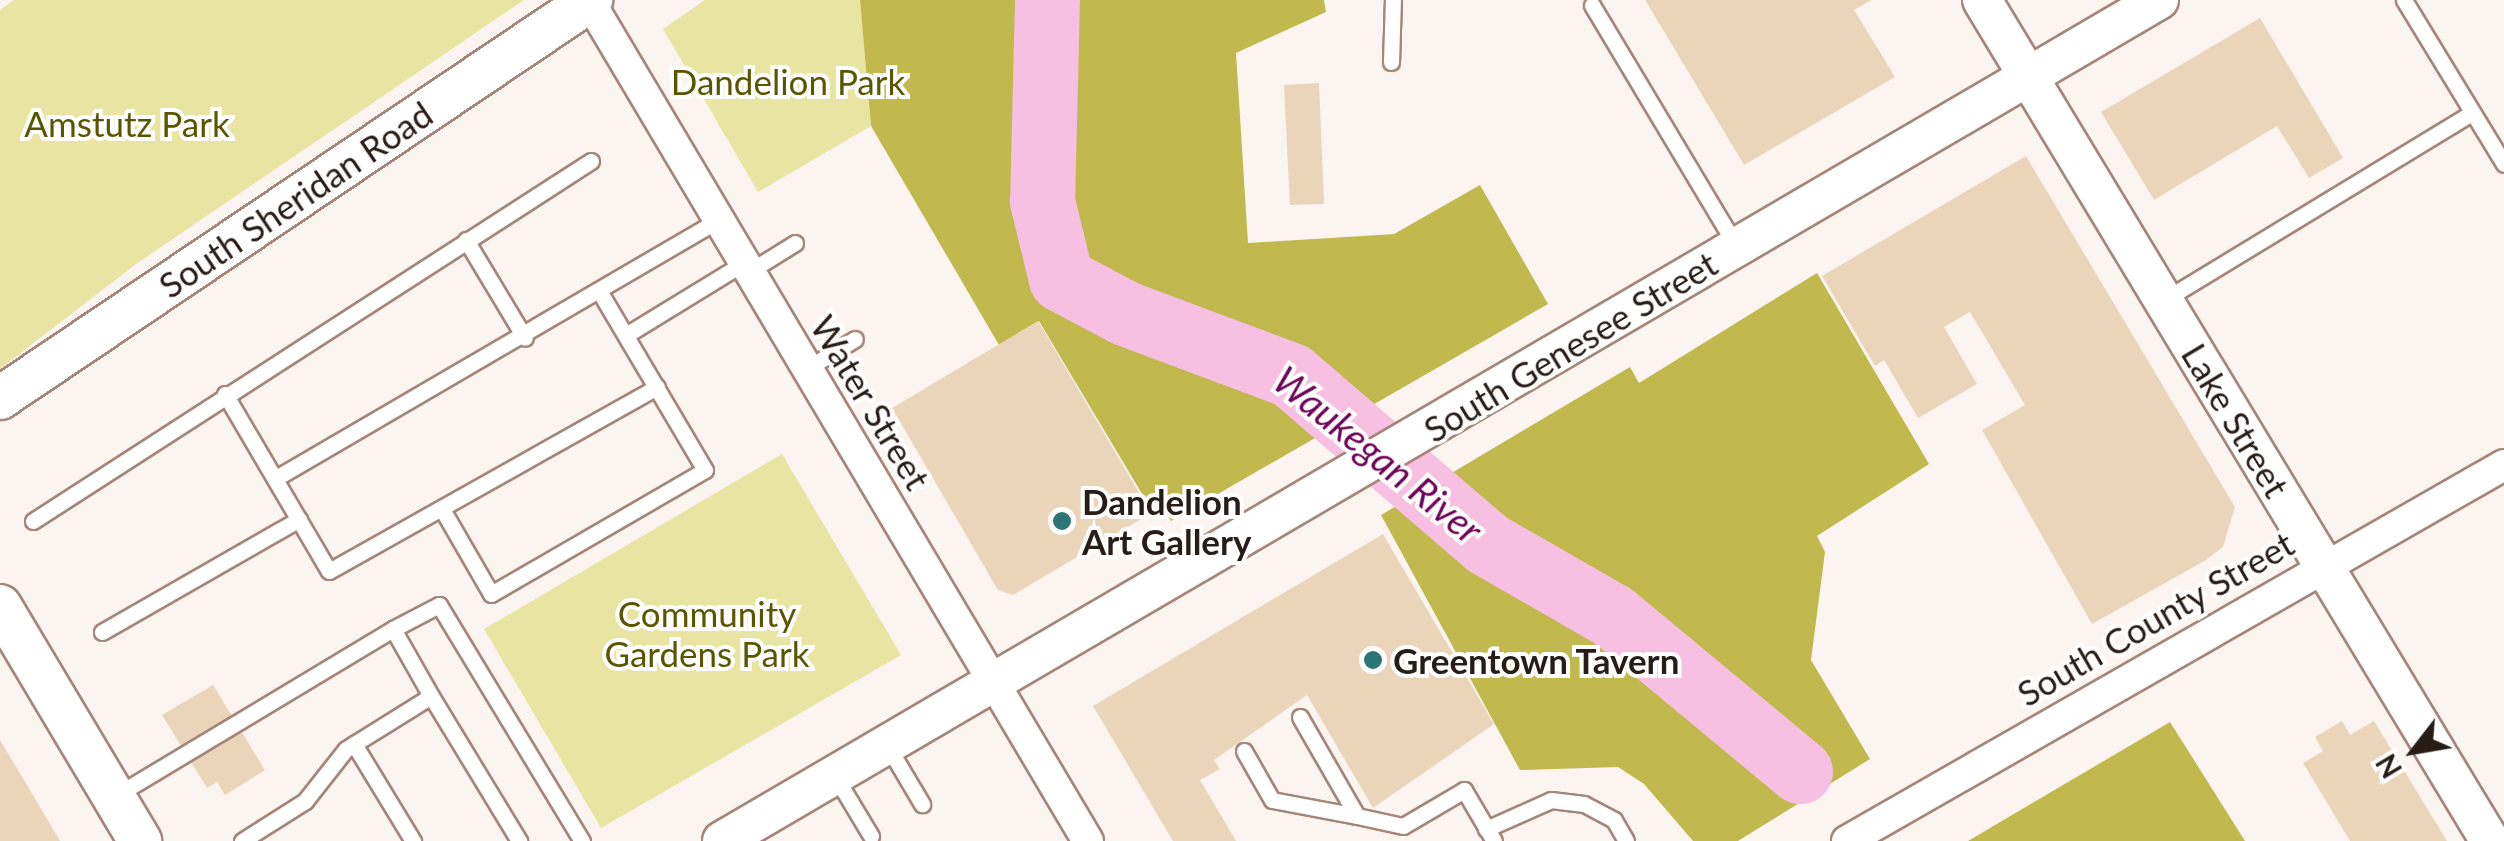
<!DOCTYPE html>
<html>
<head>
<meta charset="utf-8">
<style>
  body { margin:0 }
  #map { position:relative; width:2504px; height:841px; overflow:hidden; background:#fbf4f1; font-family:Lato,sans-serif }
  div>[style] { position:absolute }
  .green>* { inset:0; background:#eae4a2 }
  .forest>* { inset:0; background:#c1b84e }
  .river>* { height:65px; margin:-32.5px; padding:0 32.5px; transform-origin:32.5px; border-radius:32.5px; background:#f7c0e3 }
  .building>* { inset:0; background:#ead5ba }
  .roads { filter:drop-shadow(2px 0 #a5867a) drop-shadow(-2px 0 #a5867a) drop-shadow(0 2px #a5867a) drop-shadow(0 -2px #a5867a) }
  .service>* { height:15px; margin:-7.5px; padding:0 7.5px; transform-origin:7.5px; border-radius:7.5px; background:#fff }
  .minor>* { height:30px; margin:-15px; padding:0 15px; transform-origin:15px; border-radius:15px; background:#fff }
  .tertiary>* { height:38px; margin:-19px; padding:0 19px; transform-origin:19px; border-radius:19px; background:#fff }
  .secondary>* { height:42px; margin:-21px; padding:0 21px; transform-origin:21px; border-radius:21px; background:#fff }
  .dots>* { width:28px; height:28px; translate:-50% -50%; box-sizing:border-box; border:5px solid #fff; border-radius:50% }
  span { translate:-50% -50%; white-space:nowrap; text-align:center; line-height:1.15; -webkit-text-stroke:8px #fff; paint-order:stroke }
  .park-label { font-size:35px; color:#5c5500 }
  .street-label { font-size:35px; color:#281c17 }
  .poi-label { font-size:35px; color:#281c17; font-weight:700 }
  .left { translate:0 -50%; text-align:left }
  .water-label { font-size:38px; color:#6f0357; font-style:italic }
  .north { position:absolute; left:2364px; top:701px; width:100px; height:100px; -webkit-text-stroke:8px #fff; paint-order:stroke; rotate:239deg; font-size:28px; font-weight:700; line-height:40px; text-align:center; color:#281c17 }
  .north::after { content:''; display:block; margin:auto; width:35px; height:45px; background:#281c17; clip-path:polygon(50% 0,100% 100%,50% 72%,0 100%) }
</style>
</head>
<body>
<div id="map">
  <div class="green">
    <i style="clip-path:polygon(14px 0,524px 0,136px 264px,0 369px,0 10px)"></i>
    <i style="clip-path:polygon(705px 0,860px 0,871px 126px,758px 192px,663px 29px)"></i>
    <i style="clip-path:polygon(782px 454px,901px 655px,601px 828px,484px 629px)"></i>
  </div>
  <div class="forest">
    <i style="clip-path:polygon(860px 0,1324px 0,1326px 12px,1236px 53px,1248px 243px,1394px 234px,1480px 185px,1548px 304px,1171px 521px,1163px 508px,1154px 514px,1039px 321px,999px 345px,871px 126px)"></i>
    <i style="clip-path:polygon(1817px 273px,1929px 464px,1817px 536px,1825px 552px,1811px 660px,1870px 759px,1738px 841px,1693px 841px,1644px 784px,1618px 767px,1520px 770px,1381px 515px,1630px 367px,1639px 383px)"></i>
    <i style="clip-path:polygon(2170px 722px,2245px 841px,1968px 841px)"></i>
  </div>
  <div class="river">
    <i style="left:1047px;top:0;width:201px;rotate:91.4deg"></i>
    <i style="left:1042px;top:201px;width:80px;rotate:76.3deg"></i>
    <i style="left:1061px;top:279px;width:72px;rotate:28deg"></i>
    <i style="left:1125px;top:313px;width:177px;rotate:20.5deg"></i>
    <i style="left:1291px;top:375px;width:257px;rotate:40.7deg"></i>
    <i style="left:1486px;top:543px;width:146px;rotate:29.9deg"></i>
    <i style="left:1613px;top:616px;width:243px;rotate:39.7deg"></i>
  </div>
  <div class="building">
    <i style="clip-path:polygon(1645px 0,1871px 0,1854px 10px,1895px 77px,1744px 165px)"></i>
    <i style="clip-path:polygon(2260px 18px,2343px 158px,2309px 178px,2277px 126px,2154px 200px,2101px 112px)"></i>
    <i style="clip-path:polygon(1319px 83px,1324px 204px,1290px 205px,1284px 85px)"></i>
    <i style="clip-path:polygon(2026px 156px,2235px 507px,2223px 547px,2206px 560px,2092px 624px,1982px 430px,2025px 405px,1970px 312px,1944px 327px,1977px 384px,1918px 418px,1884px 360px,1875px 366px,1822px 276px)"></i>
    <i style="clip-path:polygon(1038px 321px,1151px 513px,1013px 595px,998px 590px,892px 408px)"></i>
    <i style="clip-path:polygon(1383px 534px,1494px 724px,1373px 808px,1307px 695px,1214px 760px,1220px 769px,1200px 780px,1236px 841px,1173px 841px,1093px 706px)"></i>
    <i style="clip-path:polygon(213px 685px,265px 770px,225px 795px,217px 782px,207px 788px,162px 715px)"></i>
    <i style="clip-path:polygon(2342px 721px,2350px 735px,2374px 721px,2447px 841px,2350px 841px,2303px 763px,2323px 751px,2315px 737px)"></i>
    <i style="clip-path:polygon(0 740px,24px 780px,60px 841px,0 841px)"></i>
  </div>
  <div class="roads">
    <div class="service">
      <i style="left:2404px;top:0;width:192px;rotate:58.6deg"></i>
      <i style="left:1592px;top:5px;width:281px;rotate:59.1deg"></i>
      <i style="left:1391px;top:62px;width:62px;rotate:-88.2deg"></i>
      <i style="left:466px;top:240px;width:114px;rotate:59deg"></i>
      <i style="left:750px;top:271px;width:53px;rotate:-31.9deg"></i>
      <i style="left:2164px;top:300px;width:359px;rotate:-31.3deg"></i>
      <i style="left:626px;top:335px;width:140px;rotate:-31.5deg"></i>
      <i style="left:808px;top:368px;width:55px;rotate:-31.7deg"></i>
      <i style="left:225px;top:394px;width:205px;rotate:59.6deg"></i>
      <i style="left:329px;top:571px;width:376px;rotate:-29.3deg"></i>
      <i style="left:276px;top:478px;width:514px;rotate:-30.26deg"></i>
      <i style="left:442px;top:509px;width:98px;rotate:60deg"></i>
      <i style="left:491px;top:594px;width:247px;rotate:-30.1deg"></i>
      <i style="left:705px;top:470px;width:204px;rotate:-120.6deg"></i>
      <i style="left:33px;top:521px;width:664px;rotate:-32.83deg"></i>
      <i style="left:393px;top:629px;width:52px;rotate:-27.6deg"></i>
      <i style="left:439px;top:605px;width:276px;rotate:58.8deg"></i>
      <i style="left:102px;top:632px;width:227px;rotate:-29.8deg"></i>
      <i style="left:1300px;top:717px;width:114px;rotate:60.1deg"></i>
      <i style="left:1357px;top:816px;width:47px;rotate:12.3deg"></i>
      <i style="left:1403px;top:826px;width:71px;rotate:-30.5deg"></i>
      <i style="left:1464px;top:790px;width:59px;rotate:59.5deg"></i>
      <i style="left:354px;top:744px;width:114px;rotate:58.7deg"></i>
      <i style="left:887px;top:745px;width:69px;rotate:59.3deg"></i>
      <i style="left:1244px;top:751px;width:56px;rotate:60.3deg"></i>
      <i style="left:1272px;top:800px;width:86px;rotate:10.7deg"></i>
      <i style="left:835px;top:776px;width:70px;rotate:59deg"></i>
      <i style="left:115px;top:796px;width:324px;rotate:-31deg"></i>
      <i style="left:393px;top:629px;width:77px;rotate:60.4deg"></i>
      <i style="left:1486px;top:829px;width:71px;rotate:-24deg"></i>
      <i style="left:1551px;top:800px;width:33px;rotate:7deg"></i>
      <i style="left:1584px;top:804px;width:34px;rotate:28deg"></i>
      <i style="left:1614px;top:820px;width:24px;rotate:60deg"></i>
      <i style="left:242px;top:841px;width:75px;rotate:-32.4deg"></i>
      <i style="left:305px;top:801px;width:66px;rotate:-51.7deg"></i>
      <i style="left:346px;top:749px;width:100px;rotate:-31.9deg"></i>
      <i style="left:431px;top:696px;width:170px;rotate:58.7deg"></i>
    </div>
    <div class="minor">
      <i style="left:589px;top:1px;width:977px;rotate:59.29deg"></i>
      <i style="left:1847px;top:841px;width:757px;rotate:-29.78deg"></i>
    </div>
    <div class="tertiary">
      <i style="left:1982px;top:0;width:983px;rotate:58.87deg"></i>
      <i style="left:722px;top:841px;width:1665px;rotate:-30.34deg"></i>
    </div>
    <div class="secondary">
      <i style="left:0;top:398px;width:713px;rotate:-33.96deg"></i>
      <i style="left:0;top:606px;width:274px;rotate:59.2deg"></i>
    </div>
  </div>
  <div class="dots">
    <i style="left:1062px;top:521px;background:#2b7576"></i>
    <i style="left:1373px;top:660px;background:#2b7576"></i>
  </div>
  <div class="park-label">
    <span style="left:788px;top:81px">Dandelion Park</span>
    <span style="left:127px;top:123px">Amstutz Park</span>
    <span style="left:707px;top:633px">Community<br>Gardens Park</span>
  </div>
  <div class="street-label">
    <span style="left:295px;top:199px;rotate:-34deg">South Sheridan Road</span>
    <span style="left:1570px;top:346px;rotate:-31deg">South Genesee Street</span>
    <span style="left:871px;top:402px;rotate:59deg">Water Street</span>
    <span style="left:2236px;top:420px;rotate:59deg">Lake Street</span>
    <span style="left:2155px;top:618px;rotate:-30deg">South County Street</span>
  </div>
  <div class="poi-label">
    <span class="left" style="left:1082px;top:521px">Dandelion<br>Art Gallery</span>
    <span class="left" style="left:1393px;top:660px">Greentown Tavern</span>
  </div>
  <div class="water-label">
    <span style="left:1378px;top:455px;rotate:39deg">Waukegan River</span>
  </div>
  <div class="north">N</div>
</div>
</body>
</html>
